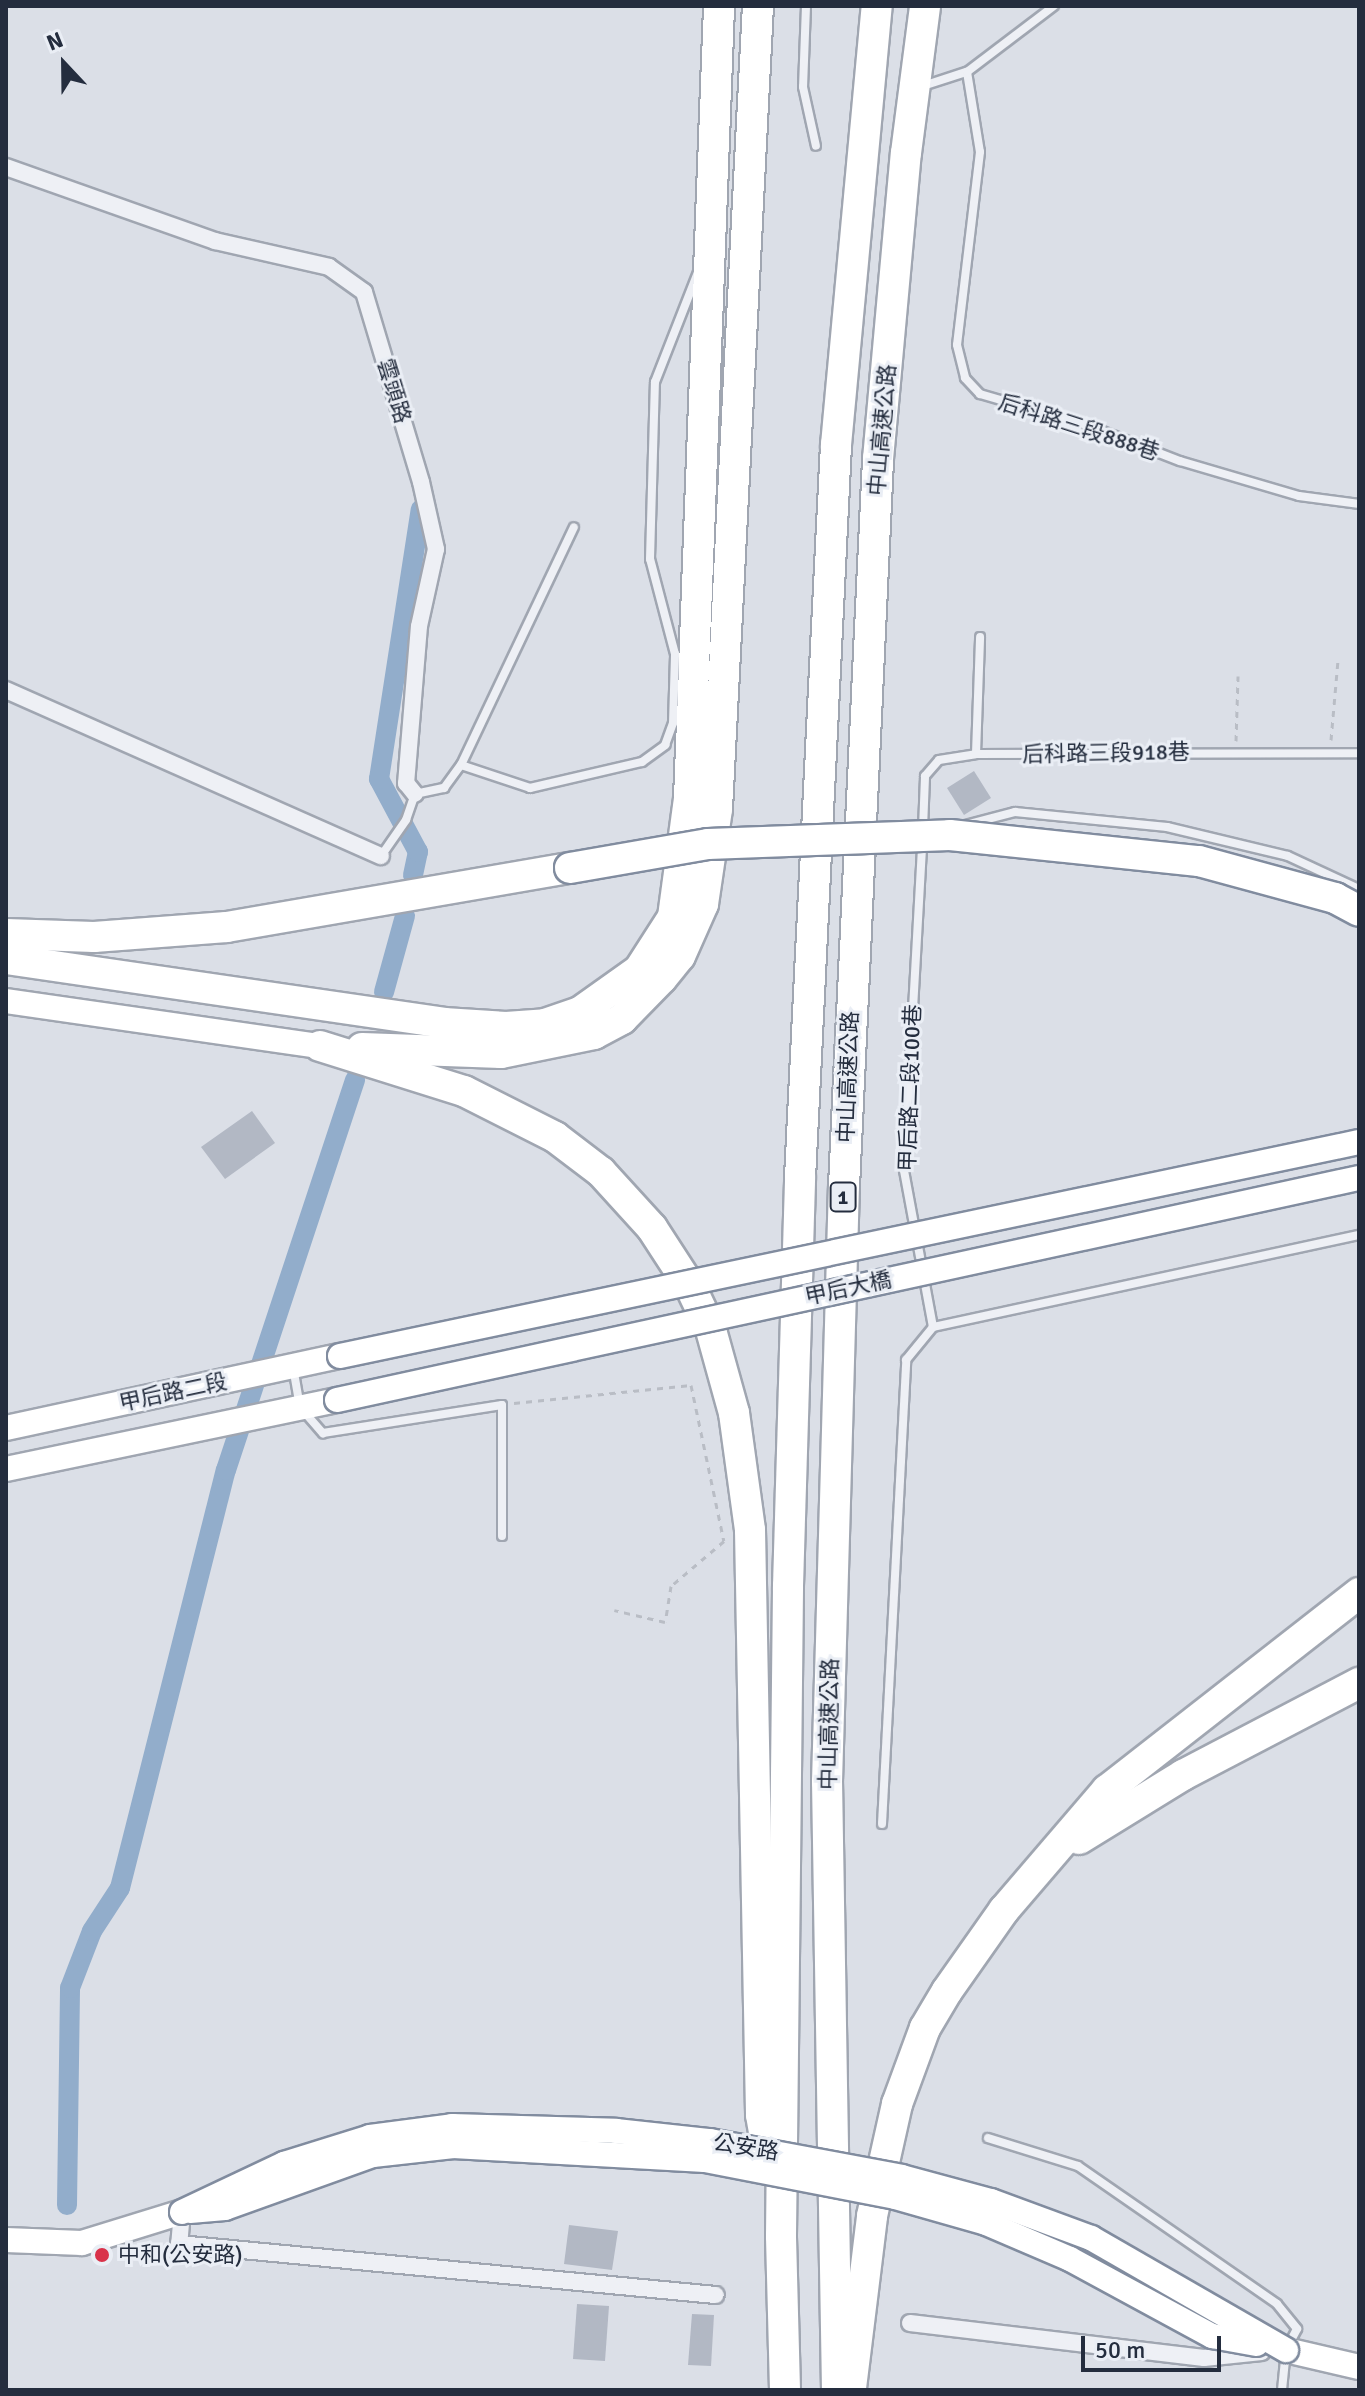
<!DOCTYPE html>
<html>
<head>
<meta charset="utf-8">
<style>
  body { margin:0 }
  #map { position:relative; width:1365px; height:2396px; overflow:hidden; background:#dbdfe7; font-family:Signika,"Noto Sans TC",sans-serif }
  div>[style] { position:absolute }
  .canal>* { height:20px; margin:-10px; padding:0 10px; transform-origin:10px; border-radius:10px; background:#92adcb }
  .building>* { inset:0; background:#b2b8c4 }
  .path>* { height:3px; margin-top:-1.5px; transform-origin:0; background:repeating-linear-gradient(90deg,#b9bdc5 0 6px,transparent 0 12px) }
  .roads { filter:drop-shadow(2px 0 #a0a6b1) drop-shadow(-2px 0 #a0a6b1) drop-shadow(0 2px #a0a6b1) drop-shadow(0 -2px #a0a6b1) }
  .lane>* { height:8px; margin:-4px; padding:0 4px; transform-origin:4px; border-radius:4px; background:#eef0f5 }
  .street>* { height:16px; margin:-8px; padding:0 8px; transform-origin:8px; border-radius:8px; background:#eef0f5 }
  .secondary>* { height:24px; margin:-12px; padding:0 12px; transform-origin:12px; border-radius:12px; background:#fff }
  .highway>* { height:30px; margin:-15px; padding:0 15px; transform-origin:15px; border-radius:15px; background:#fff }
  .bridges { filter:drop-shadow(2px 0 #818c9f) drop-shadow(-2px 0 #818c9f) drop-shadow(0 2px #818c9f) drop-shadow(0 -2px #818c9f) }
  .secondary-bridge>* { height:24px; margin:-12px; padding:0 12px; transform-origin:12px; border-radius:12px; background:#fff }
  .highway-bridge>* { height:30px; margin:-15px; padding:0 15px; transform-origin:15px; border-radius:15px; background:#fff }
  .dots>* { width:22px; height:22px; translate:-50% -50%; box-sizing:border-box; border:4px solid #eaeef5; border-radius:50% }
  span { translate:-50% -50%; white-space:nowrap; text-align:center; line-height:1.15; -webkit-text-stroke:6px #eaeef5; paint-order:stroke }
  .shield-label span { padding:2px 6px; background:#eaeef5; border:2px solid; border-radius:6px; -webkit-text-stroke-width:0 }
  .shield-label { font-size:20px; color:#242d3e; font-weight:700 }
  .street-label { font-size:22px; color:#242d3e }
  .poi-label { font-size:22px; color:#242d3e }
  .left { translate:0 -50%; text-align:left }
  .frame { position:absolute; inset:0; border:8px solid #242d3e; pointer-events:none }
  .north { position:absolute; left:24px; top:24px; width:80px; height:80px; -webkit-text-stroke:6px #eaeef5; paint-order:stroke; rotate:338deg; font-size:22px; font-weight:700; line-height:32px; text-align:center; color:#242d3e }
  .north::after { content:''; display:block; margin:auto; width:28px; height:36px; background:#242d3e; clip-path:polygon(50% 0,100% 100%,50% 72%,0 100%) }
  .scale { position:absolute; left:1081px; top:2336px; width:140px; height:36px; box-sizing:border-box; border:4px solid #242d3e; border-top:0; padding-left:10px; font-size:24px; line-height:28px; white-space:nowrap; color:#242d3e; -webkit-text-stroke:6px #eaeef5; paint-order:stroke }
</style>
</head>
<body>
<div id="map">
  <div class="canal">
    <i style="left:413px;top:875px;width:24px;rotate:-78deg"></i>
    <i style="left:418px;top:852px;width:83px;rotate:-118.1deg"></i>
    <i style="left:379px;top:779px;width:273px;rotate:-81.2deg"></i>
    <i style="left:384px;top:992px;width:79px;rotate:-74.6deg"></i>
    <i style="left:67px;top:2205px;width:217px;rotate:-89.2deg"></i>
    <i style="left:70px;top:1988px;width:61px;rotate:-68.9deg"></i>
    <i style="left:92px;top:1931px;width:51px;rotate:-56.9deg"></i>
    <i style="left:120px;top:1888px;width:431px;rotate:-75.8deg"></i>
    <i style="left:226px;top:1470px;width:411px;rotate:-71.7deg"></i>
  </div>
  <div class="building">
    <i style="clip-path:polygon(974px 771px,991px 798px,964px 815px,947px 788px)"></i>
    <i style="clip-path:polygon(252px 1111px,275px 1143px,225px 1179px,201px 1147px)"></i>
    <i style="clip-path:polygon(569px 2225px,618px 2231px,612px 2270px,564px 2264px)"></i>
    <i style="clip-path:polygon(577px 2304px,609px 2306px,605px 2361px,573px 2359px)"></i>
    <i style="clip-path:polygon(692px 2314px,714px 2315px,711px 2366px,688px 2365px)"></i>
  </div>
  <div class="path">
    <i style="left:1331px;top:740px;width:80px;rotate:-85deg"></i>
    <i style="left:1236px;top:741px;width:65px;rotate:-88.2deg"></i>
    <i style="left:514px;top:1403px;width:178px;rotate:-5.8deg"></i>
    <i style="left:691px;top:1385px;width:159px;rotate:78.1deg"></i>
    <i style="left:724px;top:1541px;width:70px;rotate:139.7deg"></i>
    <i style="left:671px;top:1586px;width:36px;rotate:99deg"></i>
    <i style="left:665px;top:1622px;width:52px;rotate:-166.8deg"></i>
  </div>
  <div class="roads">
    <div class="lane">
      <i style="left:806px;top:6px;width:81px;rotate:92.1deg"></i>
      <i style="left:803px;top:87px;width:60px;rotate:77.6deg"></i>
      <i style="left:967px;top:72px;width:81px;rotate:80.8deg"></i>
      <i style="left:980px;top:152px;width:194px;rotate:96.8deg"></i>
      <i style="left:957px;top:345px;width:34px;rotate:76deg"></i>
      <i style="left:965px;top:378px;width:22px;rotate:47deg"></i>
      <i style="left:980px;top:394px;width:111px;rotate:16.2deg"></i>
      <i style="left:1087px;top:425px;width:100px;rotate:21.2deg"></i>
      <i style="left:1180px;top:461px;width:124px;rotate:16.4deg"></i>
      <i style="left:1299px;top:496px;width:61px;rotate:7.6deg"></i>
      <i style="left:929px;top:84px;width:40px;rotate:-18deg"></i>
      <i style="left:967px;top:72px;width:109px;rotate:-37.2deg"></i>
      <i style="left:976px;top:754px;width:117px;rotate:-88deg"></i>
      <i style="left:461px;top:765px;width:263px;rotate:-64.6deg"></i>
      <i style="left:965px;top:825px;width:52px;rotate:-14.6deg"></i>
      <i style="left:1015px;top:812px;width:153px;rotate:5.6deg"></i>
      <i style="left:1167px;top:827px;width:124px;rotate:13.5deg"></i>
      <i style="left:1288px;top:856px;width:78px;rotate:24.9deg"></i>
      <i style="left:923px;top:829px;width:53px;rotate:-87.8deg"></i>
      <i style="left:925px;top:776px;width:21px;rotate:-49deg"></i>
      <i style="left:939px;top:760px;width:37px;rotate:-9deg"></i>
      <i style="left:976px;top:754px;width:383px;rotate:-0.1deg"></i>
      <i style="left:381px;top:856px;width:44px;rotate:-55.2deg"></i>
      <i style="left:406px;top:820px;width:28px;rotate:-71deg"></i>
      <i style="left:415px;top:794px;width:30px;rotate:-12deg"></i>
      <i style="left:444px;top:788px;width:29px;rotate:-54deg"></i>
      <i style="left:461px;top:765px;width:73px;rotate:18.4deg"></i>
      <i style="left:530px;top:788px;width:115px;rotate:-13.1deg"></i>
      <i style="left:642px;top:762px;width:29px;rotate:-36deg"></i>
      <i style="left:665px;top:745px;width:23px;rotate:-70deg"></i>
      <i style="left:673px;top:723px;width:69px;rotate:-88.3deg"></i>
      <i style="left:675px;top:654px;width:98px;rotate:-104.7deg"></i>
      <i style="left:650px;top:559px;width:177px;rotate:-88.4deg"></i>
      <i style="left:655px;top:382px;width:120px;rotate:-68.6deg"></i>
      <i style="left:933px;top:1327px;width:436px;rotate:-12.2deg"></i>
      <i style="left:293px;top:1367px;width:41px;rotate:80.1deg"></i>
      <i style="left:300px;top:1407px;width:35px;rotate:49deg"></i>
      <i style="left:323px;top:1433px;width:181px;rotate:-8.9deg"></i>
      <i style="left:502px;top:1405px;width:131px;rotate:90deg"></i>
      <i style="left:882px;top:1824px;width:465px;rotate:-87deg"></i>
      <i style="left:906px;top:1360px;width:43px;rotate:-50.7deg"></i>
      <i style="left:933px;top:1327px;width:160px;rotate:-100.5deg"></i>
      <i style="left:904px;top:1170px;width:327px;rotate:-86.8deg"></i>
      <i style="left:988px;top:2138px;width:94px;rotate:17.3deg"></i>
      <i style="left:1078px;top:2166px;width:242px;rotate:34.7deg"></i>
      <i style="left:1277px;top:2304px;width:32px;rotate:51deg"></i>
      <i style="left:1297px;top:2329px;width:24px;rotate:118deg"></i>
      <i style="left:1286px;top:2350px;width:40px;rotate:95.7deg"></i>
    </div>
    <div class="street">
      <i style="left:6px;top:167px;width:222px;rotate:19.5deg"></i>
      <i style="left:215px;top:241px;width:117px;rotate:12.8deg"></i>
      <i style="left:329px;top:267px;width:43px;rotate:35.5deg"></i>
      <i style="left:364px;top:292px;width:198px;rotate:73.3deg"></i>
      <i style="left:421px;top:482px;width:69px;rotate:77.4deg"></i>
      <i style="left:436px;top:549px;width:79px;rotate:102.4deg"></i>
      <i style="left:419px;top:626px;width:158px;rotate:94.7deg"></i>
      <i style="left:406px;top:783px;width:14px;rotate:51deg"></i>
      <i style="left:6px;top:690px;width:410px;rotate:23.9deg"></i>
      <i style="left:182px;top:2212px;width:32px;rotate:95deg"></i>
      <i style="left:179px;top:2244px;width:539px;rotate:5.43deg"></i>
      <i style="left:910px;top:2323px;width:296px;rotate:6.8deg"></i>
      <i style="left:1204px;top:2358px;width:58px;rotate:-5.9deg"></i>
    </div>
    <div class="secondary">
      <i style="left:6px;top:1001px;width:317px;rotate:8.2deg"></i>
      <i style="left:6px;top:1428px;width:342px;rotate:-12.2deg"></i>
      <i style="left:6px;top:1469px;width:338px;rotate:-11.8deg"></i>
      <i style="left:6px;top:2240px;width:76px;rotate:2.3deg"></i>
      <i style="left:82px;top:2243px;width:105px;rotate:-17.2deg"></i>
      <i style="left:1286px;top:2350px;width:75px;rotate:13.1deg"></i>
    </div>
    <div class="highway">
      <i style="left:6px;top:934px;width:88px;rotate:2deg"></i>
      <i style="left:94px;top:937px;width:133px;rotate:-4.3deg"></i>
      <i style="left:227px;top:927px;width:348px;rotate:-9.8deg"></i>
      <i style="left:6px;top:959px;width:443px;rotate:8.3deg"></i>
      <i style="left:444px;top:1023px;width:62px;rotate:3.7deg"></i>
      <i style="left:506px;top:1027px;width:39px;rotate:-4deg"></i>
      <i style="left:545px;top:1024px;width:37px;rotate:-19deg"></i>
      <i style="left:580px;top:1012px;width:72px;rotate:-35.4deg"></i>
      <i style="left:639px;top:970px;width:63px;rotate:-57.3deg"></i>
      <i style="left:673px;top:917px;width:119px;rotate:-82.3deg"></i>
      <i style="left:689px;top:799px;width:794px;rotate:-87.83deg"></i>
      <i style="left:320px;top:1046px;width:151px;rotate:17.4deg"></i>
      <i style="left:464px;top:1091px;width:102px;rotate:26.8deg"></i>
      <i style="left:555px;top:1137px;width:58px;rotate:37.3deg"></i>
      <i style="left:601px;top:1172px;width:76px;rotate:47.7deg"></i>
      <i style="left:652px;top:1228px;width:72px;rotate:57deg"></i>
      <i style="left:691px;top:1288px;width:47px;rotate:64.5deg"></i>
      <i style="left:711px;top:1330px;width:86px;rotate:74.5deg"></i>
      <i style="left:734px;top:1413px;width:118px;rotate:82.2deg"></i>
      <i style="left:750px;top:1530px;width:585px;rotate:88.92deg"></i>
      <i style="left:761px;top:2115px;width:40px;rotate:80deg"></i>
      <i style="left:362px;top:1048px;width:139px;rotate:2.1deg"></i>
      <i style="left:501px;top:1053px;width:95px;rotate:-11.5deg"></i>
      <i style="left:594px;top:1034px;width:32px;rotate:-28deg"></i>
      <i style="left:622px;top:1019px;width:57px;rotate:-45.7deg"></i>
      <i style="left:662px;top:978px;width:28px;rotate:-51deg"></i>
      <i style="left:680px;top:956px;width:57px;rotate:-66.1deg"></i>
      <i style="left:703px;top:904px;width:96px;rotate:-81.6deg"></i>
      <i style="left:717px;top:809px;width:804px;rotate:-87.08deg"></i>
      <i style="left:1079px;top:1839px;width:122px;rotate:-31.6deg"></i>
      <i style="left:1183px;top:1775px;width:199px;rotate:-27.6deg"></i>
      <i style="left:851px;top:2388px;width:173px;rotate:-83deg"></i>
      <i style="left:872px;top:2216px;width:115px;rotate:-77.4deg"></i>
      <i style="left:897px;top:2104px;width:81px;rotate:-69.8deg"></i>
      <i style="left:925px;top:2028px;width:43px;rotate:-59.3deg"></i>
      <i style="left:947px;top:1991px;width:99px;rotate:-54.9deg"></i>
      <i style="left:1004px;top:1910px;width:158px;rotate:-49.4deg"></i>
      <i style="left:1107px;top:1790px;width:320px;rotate:-38deg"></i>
      <i style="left:785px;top:2390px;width:154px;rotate:-91.5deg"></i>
      <i style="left:781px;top:2236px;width:650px;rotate:-89.38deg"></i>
      <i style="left:788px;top:1586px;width:408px;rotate:-88.3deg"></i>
      <i style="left:800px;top:1178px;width:734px;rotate:-87.19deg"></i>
      <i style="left:836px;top:445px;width:441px;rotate:-84.7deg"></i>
      <i style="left:837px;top:2390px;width:608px;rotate:-90.94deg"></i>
      <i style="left:827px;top:1782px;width:596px;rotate:-88.37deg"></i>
      <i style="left:844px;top:1186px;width:728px;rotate:-87.32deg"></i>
      <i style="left:878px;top:459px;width:307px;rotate:-84.8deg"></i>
      <i style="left:906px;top:153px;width:148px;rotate:-82.6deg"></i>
    </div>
  </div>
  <div class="bridges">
    <div class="secondary-bridge">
      <i style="left:340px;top:1356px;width:1041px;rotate:-11.86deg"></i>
      <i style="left:337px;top:1400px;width:1046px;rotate:-12.26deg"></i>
      <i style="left:190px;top:2211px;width:35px;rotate:-5deg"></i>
      <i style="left:225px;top:2208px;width:157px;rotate:-19.7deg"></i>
      <i style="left:373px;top:2155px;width:81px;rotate:-6.4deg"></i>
      <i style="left:453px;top:2146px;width:252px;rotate:3.2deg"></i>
      <i style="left:705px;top:2160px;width:194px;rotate:11deg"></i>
      <i style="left:895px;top:2197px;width:95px;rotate:15.9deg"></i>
      <i style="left:986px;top:2223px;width:91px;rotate:23.2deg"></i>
      <i style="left:1070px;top:2259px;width:162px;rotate:28.5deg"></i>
      <i style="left:1212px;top:2336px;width:45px;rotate:10.3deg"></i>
      <i style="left:182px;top:2212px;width:113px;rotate:-25.2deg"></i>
      <i style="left:284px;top:2164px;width:90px;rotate:-17.4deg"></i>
      <i style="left:370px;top:2137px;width:83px;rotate:-7.6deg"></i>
      <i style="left:452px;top:2126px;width:164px;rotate:1.7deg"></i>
      <i style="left:616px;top:2131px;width:95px;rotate:6.1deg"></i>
      <i style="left:710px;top:2141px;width:195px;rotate:10.6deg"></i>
      <i style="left:902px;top:2177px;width:92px;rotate:15.1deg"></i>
      <i style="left:991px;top:2201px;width:107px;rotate:20.3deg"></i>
      <i style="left:1091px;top:2238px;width:225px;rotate:29.9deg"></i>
    </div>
    <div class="highway-bridge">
      <i style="left:570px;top:868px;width:140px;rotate:-9.9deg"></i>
      <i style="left:708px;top:844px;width:242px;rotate:-2.1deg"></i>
      <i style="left:950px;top:835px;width:250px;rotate:6deg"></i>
      <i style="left:1199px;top:861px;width:141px;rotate:15.2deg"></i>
      <i style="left:1335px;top:898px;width:27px;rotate:28deg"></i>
    </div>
  </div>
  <div class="dots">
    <i style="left:102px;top:2255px;background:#d9324a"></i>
  </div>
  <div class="shield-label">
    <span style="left:843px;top:1197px">1</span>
  </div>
  <div class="street-label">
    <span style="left:394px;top:391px;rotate:73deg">雲頭路</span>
    <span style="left:1079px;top:427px;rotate:18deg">后科路三段888巷</span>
    <span style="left:882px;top:430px;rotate:-85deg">中山高速公路</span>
    <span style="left:1106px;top:753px;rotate:-1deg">后科路三段918巷</span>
    <span style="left:848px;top:1077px;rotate:-88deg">中山高速公路</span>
    <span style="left:910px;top:1088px;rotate:-88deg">甲后路二段100巷</span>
    <span style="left:848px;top:1288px;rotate:-12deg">甲后大橋</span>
    <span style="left:173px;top:1392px;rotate:-12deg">甲后路二段</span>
    <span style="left:829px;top:1724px;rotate:-89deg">中山高速公路</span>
    <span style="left:746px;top:2147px;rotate:9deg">公安路</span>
  </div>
  <div class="poi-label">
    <span class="left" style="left:118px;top:2255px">中和(公安路)</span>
  </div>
  <div class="frame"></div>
  <div class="north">N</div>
  <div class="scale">50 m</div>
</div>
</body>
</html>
